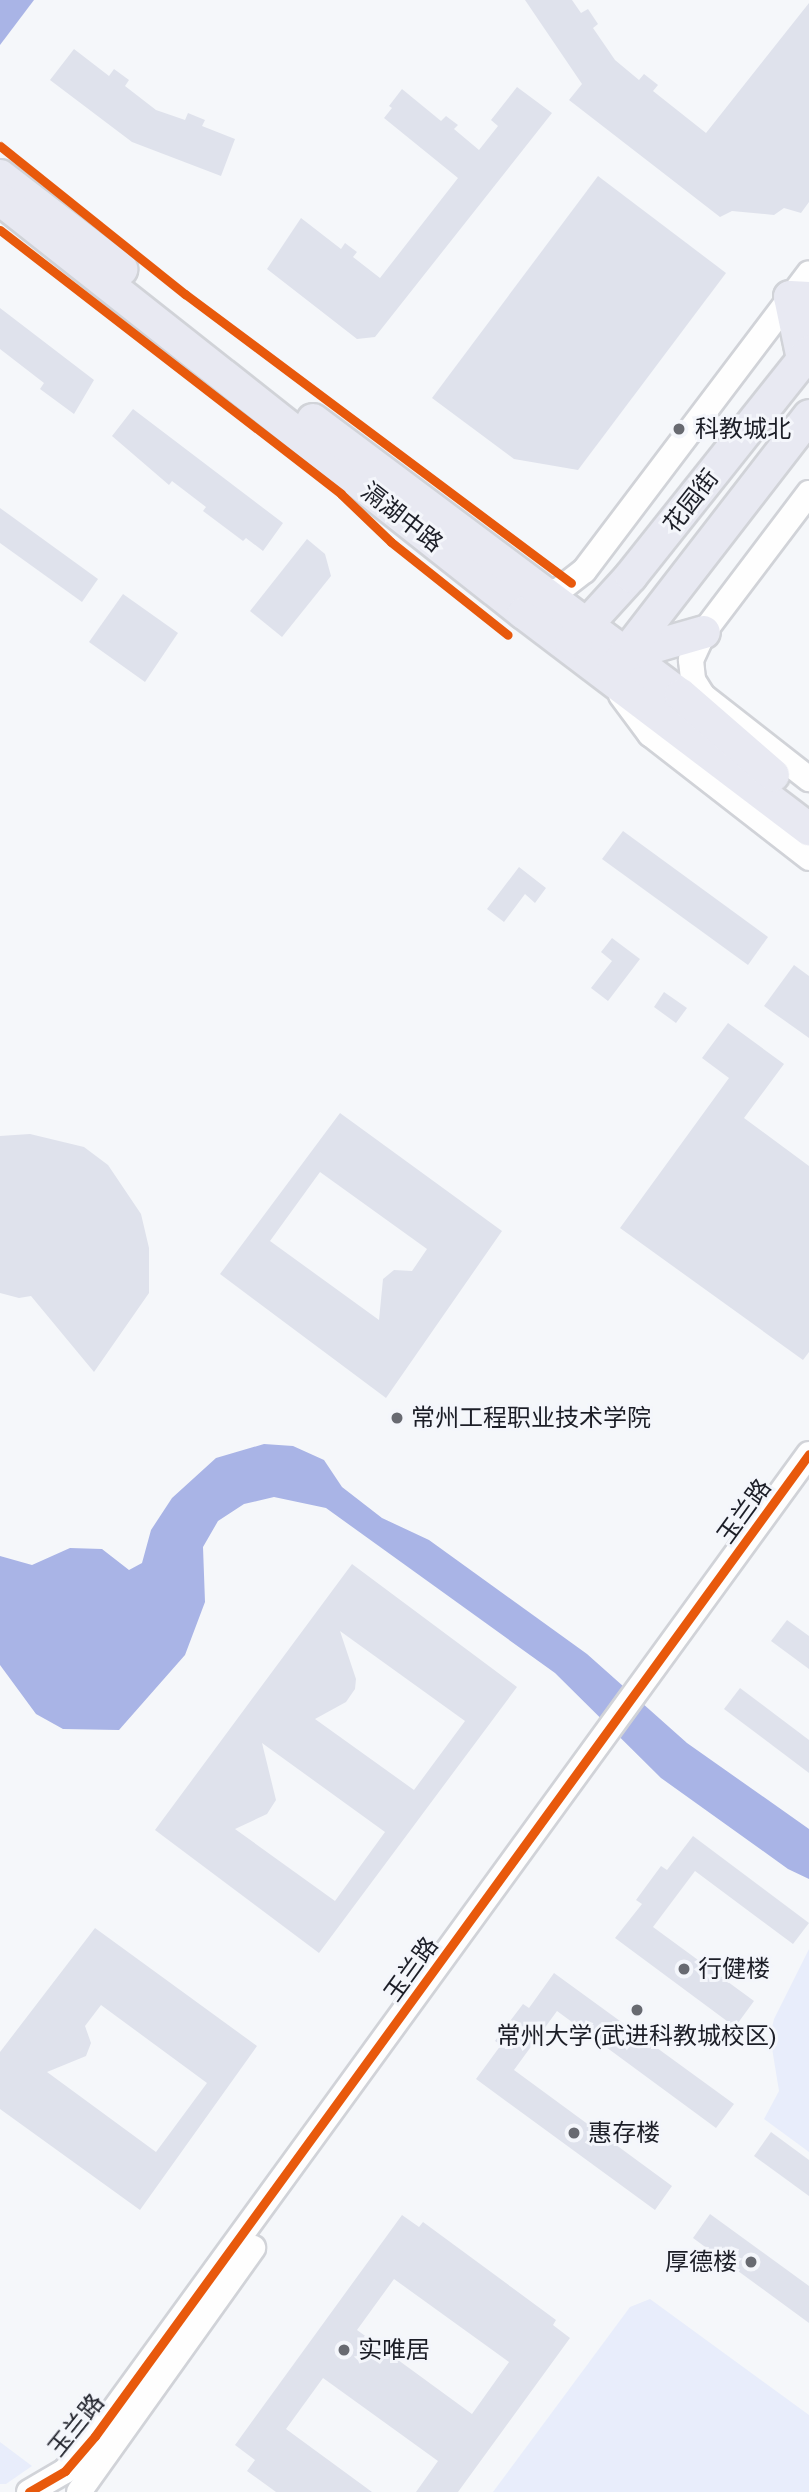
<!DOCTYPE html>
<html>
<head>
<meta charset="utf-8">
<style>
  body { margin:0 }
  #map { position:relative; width:809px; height:2492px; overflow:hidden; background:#f5f7fa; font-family:"Crimson Pro","Noto Sans SC",serif }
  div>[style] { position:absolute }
  .green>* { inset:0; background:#e8edfb }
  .water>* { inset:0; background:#a9b4e6 }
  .building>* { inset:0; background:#dfe2ec }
  .roads { filter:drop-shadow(2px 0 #d1d3d8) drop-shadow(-2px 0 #d1d3d8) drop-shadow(0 2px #d1d3d8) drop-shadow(0 -2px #d1d3d8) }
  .minor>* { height:24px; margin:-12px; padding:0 12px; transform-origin:12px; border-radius:12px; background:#fefefe }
  .major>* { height:32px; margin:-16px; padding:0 16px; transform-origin:16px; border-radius:16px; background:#e8e9f2 }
  .cycleway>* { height:9px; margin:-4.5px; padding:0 4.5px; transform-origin:4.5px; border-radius:4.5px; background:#e8590c }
  .dots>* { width:19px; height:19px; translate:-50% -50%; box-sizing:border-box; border:4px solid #f4f6fb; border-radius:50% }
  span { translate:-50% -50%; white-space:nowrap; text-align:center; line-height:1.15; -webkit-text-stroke:6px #f4f6fb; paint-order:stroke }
  .poi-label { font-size:24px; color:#1c1e27 }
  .left { translate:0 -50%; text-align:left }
  .right { translate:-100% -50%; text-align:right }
  .street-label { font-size:24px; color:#1c1e27 }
</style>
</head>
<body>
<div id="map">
  <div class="green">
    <i style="clip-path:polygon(809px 1949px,809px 2152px,764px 2119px,779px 2091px,770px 2036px,774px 2019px)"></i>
    <i style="clip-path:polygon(650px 2299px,809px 2415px,809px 2492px,493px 2492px,630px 2307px)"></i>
    <i style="clip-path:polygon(0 2442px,32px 2466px,6px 2484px,0 2484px)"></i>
  </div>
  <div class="water">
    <i style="clip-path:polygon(0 0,34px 0,0 45px)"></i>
    <i style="clip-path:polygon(264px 1444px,293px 1446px,324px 1460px,342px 1487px,382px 1518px,429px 1540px,587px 1654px,687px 1743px,809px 1829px,809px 1879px,788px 1869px,661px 1778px,555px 1673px,326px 1508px,274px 1497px,244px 1504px,218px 1521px,203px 1547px,205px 1602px,185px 1655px,119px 1730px,63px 1729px,36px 1714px,0 1665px,0 1556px,32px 1565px,70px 1548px,102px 1549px,129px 1570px,142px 1563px,151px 1530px,172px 1498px,216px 1458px)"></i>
  </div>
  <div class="building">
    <i style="clip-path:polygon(525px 0,572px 0,581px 13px,588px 9px,598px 24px,593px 28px,615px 60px,639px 80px,644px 74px,658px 85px,653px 91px,706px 133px,809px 3px,809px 202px,801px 213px,784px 208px,774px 215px,732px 211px,720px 217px,671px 179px,569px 100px,582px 84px)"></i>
    <i style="clip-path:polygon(74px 49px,109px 76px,114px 69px,129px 80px,125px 86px,156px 110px,185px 120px,188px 113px,205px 120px,202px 126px,235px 139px,221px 176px,132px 142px,50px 80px)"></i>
    <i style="clip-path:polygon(517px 87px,552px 113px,375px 337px,357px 339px,267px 269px,301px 218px,341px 249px,345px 243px,357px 252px,353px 257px,380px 278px,458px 178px,384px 118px,392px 108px,389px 106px,402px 89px,441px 121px,446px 116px,458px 125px,454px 129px,479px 150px,498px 126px,491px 120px)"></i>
    <i style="clip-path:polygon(598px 176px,726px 273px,578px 470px,514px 459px,432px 398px)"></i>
    <i style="clip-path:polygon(0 308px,94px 380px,74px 414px,40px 389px,44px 383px,0 349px)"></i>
    <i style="clip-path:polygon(133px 409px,283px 523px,263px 551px,246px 538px,243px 541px,203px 511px,206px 507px,172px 481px,169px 485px,112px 436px)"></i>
    <i style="clip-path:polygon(0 508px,98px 579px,82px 602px,0 543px)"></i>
    <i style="clip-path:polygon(307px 539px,325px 554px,331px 576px,282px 637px,250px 611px)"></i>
    <i style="clip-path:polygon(123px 594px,178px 633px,145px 682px,89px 642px)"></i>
    <i style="clip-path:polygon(623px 831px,768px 937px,748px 965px,602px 859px)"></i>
    <i style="clip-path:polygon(519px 867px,546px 888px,535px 903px,525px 894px,504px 922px,487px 909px)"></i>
    <i style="clip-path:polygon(612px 938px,640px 959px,608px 1001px,591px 988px,612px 961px,601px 952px)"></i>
    <i style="clip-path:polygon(794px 965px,809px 976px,809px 1038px,764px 1006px)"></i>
    <i style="clip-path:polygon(664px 992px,687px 1008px,676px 1023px,654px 1007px)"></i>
    <i style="clip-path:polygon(728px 1023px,784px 1064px,744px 1118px,809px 1166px,809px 1352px,803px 1360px,620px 1228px,729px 1078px,702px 1058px)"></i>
    <i style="clip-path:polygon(evenodd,340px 1113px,502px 1231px,386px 1398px,220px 1274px,340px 1113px,320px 1172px,427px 1249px,412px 1271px,394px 1270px,383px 1279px,379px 1320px,270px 1241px,320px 1172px)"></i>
    <i style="clip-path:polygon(30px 1134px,84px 1147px,108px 1165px,141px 1214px,149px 1248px,149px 1293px,94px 1372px,31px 1296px,19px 1298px,0 1293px,0 1136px)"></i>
    <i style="clip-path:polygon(evenodd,352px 1564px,517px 1687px,319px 1953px,155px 1830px,352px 1564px,340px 1631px,465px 1721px,414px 1790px,315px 1719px,346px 1702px,355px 1689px,356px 1679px,340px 1631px,352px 1564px,262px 1743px,385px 1832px,335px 1901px,235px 1829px,267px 1814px,276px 1800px,262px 1743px)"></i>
    <i style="clip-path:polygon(787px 1620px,809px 1636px,809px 1669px,771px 1641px)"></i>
    <i style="clip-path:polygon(740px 1688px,809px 1740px,809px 1773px,724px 1709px)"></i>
    <i style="clip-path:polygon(693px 1836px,809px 1923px,793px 1944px,695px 1871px,653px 1927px,754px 2001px,735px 2027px,615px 1938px,642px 1904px,636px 1900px,661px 1866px,667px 1870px)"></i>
    <i style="clip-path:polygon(evenodd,95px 1928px,257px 2046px,140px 2210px,0 2109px,0 2052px,95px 1928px,101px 2005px,207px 2083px,156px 2152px,47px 2072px,86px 2056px,91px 2043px,85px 2026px,101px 2005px)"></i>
    <i style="clip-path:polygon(554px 1973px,734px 2104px,716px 2128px,557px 2011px,514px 2070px,672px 2186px,655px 2210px,476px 2079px,501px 2045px,495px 2041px,523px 2004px,529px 2008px)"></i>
    <i style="clip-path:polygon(771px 2132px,809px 2160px,809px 2196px,754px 2156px)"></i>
    <i style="clip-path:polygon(710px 2214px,809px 2286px,809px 2323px,693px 2238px)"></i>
    <i style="clip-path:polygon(evenodd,402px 2215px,419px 2227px,423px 2222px,556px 2320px,553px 2325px,570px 2338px,458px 2492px,416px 2492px,438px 2461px,323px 2378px,286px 2429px,372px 2492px,276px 2492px,247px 2471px,255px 2460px,235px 2445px,402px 2215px,394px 2279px,509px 2362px,472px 2414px,357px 2330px,394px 2279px)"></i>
  </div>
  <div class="roads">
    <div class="minor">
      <i style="left:809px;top:493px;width:174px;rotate:127.1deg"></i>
      <i style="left:704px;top:632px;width:31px;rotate:115deg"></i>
      <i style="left:691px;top:660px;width:20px;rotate:84deg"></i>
      <i style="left:693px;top:680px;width:19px;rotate:58deg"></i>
      <i style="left:703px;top:696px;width:135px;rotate:38.1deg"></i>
      <i style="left:539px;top:591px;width:19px"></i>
      <i style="left:558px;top:591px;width:33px;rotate:-38deg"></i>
      <i style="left:584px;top:571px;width:373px;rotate:-52.9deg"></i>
      <i style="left:621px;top:695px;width:49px;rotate:53.4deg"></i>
      <i style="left:650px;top:734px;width:202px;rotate:37.9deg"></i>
      <i style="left:29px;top:2492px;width:42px;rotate:-30.3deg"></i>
      <i style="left:65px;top:2471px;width:46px;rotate:-49.4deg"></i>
      <i style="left:95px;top:2436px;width:1214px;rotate:-53.98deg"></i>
      <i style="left:79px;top:2492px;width:300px;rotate:-54.5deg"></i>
    </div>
    <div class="major">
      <i style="left:0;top:176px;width:153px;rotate:37.5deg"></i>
      <i style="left:0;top:199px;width:668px;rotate:38.31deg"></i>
      <i style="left:524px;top:613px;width:358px;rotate:37.2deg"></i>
      <i style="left:803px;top:359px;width:63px;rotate:-101.8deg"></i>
      <i style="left:790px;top:297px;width:19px;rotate:3deg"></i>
      <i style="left:313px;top:420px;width:459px;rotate:36.8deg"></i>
      <i style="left:681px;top:695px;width:122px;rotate:41deg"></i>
      <i style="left:571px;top:642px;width:89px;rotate:-47.7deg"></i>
      <i style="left:631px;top:576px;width:286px;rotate:-51.5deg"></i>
      <i style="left:624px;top:655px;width:83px;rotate:-16deg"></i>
      <i style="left:613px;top:670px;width:321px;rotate:-52.3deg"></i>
    </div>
  </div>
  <div class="cycleway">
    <i style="left:0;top:146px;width:237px;rotate:38.7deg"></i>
    <i style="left:185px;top:294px;width:482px;rotate:36.8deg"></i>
    <i style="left:0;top:230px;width:431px;rotate:37.7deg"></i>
    <i style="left:341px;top:494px;width:69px;rotate:43.8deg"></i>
    <i style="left:391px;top:542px;width:149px;rotate:38.5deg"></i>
    <i style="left:29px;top:2492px;width:42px;rotate:-30.3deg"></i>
    <i style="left:65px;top:2471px;width:46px;rotate:-49.4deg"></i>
    <i style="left:95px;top:2436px;width:1214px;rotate:-53.98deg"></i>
  </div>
  <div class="dots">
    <i style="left:679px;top:429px;background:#686a71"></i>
    <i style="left:397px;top:1418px;background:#686a71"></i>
    <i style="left:684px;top:1969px;background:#686a71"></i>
    <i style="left:637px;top:2010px;background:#686a71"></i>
    <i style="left:574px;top:2133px;background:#686a71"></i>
    <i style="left:751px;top:2262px;background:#686a71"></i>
    <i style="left:344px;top:2350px;background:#686a71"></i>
  </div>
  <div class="poi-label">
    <span class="left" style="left:695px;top:429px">科教城北</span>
    <span class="left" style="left:411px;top:1418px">常州工程职业技术学院</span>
    <span class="left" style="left:698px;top:1969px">行健楼</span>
    <span style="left:637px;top:2036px">常州大学(武进科教城校区)</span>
    <span class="left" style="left:588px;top:2133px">惠存楼</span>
    <span class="right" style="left:737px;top:2262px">厚德楼</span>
    <span class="left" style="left:358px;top:2350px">实唯居</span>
  </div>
  <div class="street-label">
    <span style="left:691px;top:501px;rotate:-52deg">花园街</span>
    <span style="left:402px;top:517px;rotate:38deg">滆湖中路</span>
    <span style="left:744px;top:1511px;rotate:-54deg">玉兰路</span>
    <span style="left:411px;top:1969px;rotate:-54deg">玉兰路</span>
    <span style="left:76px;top:2425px;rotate:-51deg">玉兰路</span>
  </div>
</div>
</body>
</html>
